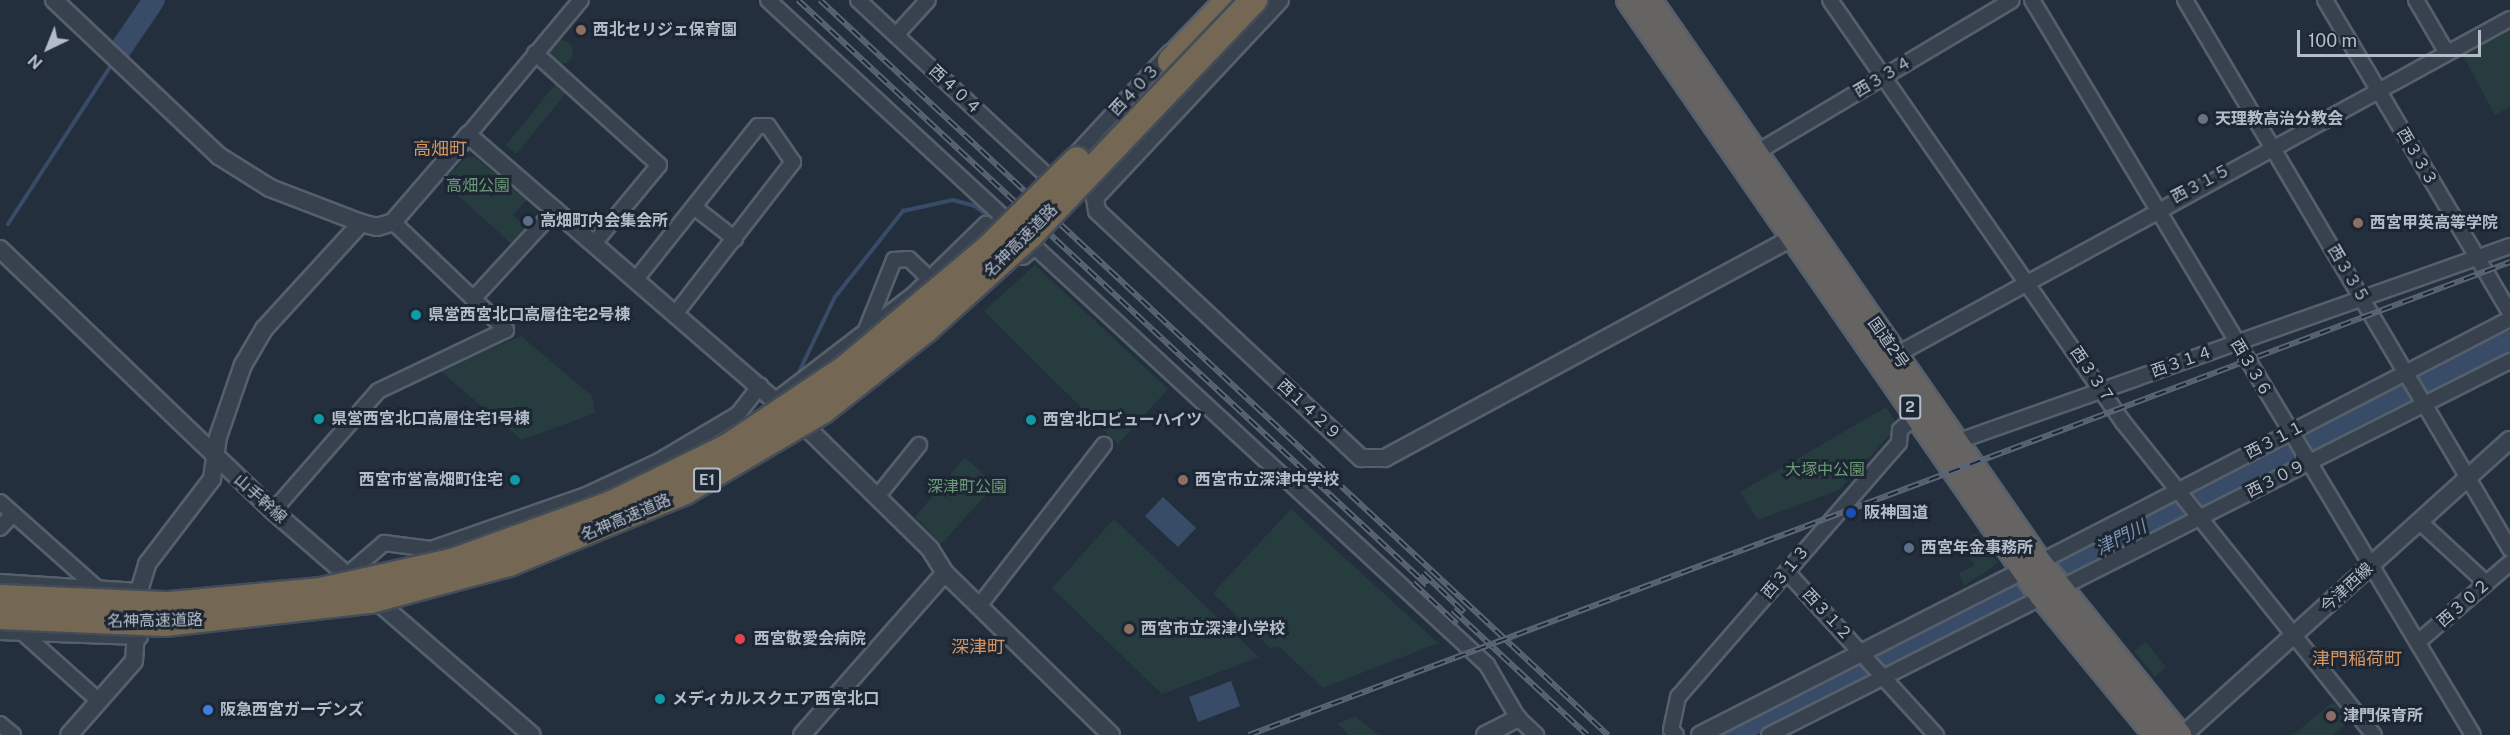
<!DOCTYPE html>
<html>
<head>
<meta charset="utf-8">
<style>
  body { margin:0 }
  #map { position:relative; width:2510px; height:735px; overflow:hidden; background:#242f3e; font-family:"Public Sans","Noto Sans JP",sans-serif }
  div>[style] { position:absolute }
  .green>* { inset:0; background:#263c3f }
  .round { border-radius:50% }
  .water>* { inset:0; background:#394c67 }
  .stream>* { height:4px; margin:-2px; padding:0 2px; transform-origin:2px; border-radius:2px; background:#394c67 }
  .river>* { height:22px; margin:-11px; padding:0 11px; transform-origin:11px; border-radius:11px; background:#394c67 }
  .roads { filter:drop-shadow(2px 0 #565f6c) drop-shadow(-2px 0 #565f6c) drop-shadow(0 2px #565f6c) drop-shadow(0 -2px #565f6c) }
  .minor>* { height:14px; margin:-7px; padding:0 7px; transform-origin:7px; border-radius:7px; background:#38414e }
  .tertiary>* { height:16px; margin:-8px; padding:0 8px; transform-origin:8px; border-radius:8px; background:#38414e }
  .trunk>* { height:22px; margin:-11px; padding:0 11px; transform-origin:11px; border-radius:11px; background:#656462 }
  .motorway>* { height:26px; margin:-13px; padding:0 13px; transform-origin:13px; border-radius:13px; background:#746855 }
  .rail>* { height:6px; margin-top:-3px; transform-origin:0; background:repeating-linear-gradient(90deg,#1d2633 0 11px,#5a6575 0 22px); box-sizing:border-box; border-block:2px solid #5a6575 }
  .bridges { filter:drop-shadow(2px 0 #434c59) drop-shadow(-2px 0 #434c59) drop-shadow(0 2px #434c59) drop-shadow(0 -2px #434c59) }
  .motorway-bridge>* { height:26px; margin:-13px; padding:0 13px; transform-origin:13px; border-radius:13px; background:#746855 }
  .dots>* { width:16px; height:16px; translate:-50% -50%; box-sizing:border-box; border:3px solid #1d2633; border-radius:50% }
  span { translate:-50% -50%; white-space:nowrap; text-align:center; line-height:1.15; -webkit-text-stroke:6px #1d2633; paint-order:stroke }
  .shield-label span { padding:2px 4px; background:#1d2633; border:2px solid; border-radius:4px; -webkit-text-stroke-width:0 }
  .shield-label { font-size:15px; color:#b4bcc9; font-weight:700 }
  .poi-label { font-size:16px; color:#b4bcc9; font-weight:700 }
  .left { translate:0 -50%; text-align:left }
  .right { translate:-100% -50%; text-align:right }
  .street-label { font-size:16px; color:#b4bcc9 }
  .park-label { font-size:16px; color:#6b9a76 }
  .neighbourhood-label { font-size:18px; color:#d59563 }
  .water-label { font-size:18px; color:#7c92b1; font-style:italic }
  .north { position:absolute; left:18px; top:18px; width:60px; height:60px; -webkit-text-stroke:4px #1d2633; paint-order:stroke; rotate:223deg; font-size:16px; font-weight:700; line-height:24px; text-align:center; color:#b4bcc9 }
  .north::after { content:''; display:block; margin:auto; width:21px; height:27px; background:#b4bcc9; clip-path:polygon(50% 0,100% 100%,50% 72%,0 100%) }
  .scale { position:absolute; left:2297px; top:30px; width:184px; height:27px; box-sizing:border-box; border:3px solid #b4bcc9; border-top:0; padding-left:8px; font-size:18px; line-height:21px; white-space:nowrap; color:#b4bcc9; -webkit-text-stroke:4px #1d2633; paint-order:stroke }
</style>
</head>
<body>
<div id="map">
  <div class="green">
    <i style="clip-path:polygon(2510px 28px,2510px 107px,2495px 115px,2462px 54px)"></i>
    <i class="round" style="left:549px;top:40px;width:24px;height:24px"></i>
    <i style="clip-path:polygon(558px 81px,568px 91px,516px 154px,506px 145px)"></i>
    <i style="clip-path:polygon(475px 157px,526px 200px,513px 215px,529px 230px,515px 247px,443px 182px,465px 158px)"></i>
    <i style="clip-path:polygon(1035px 265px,1168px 389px,1118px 444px,984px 311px)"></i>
    <i style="clip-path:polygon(521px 336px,592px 396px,595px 413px,522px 440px,439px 370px)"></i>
    <i style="clip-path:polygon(1886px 407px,1898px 426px,1839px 490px,1758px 520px,1740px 492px)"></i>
    <i style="clip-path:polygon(965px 457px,995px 485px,941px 544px,915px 517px)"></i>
    <i style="clip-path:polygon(1291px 509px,1438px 643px,1323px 688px,1280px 647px,1270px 648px,1213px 593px)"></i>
    <i style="clip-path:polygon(1114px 519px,1259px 657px,1162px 694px,1052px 588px)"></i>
    <i style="clip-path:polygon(1972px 535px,1978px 535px,1998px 563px,1964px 586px,1959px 573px,1975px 565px,1969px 558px,1977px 542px)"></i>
    <i style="clip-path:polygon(2146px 642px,2166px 667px,2155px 677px,2134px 651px)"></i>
    <i style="clip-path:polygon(2333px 702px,2349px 722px,2333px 735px,2293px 735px)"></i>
    <i style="clip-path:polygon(1356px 717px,1379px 735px,1349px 735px,1337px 723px)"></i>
  </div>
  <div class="water">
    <i style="clip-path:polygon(1163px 497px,1196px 528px,1178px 547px,1145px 516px)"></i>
    <i style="clip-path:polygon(1231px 681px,1240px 706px,1198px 722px,1189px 697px)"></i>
  </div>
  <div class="stream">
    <i style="left:8px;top:224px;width:194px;rotate:-57deg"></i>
    <i style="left:799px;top:372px;width:83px;rotate:-64.4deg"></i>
    <i style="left:835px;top:297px;width:110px;rotate:-51.7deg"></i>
    <i style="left:903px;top:211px;width:51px;rotate:-12.4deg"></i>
    <i style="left:953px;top:200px;width:23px;rotate:15deg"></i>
    <i style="left:975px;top:206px;width:23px;rotate:38deg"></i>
  </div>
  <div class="river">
    <i style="left:120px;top:50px;width:60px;rotate:-55.8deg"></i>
    <i style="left:1732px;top:735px;width:872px;rotate:-26.8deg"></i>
  </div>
  <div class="roads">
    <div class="minor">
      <i style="left:768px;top:0;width:320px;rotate:42.7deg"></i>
      <i style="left:1003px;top:217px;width:17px;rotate:130deg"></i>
      <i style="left:858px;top:0;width:265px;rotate:42.9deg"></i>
      <i style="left:1052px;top:180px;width:174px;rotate:-47.3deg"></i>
      <i style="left:1830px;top:0;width:514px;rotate:55.23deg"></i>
      <i style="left:2123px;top:422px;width:401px;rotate:51.3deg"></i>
      <i style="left:2032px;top:0;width:857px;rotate:59.04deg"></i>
      <i style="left:2185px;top:0;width:638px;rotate:59.38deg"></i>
      <i style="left:2325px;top:0;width:364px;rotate:59.4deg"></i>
      <i style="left:2416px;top:0;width:61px;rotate:59.7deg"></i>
      <i style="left:896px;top:35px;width:47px;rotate:-47.6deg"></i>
      <i style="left:535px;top:53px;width:167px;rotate:42.1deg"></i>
      <i style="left:659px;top:165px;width:100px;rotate:129.7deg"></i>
      <i style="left:468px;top:135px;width:176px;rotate:-50.1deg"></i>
      <i style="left:1754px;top:154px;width:300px;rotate:-30.8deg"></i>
      <i style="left:694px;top:207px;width:52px;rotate:38deg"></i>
      <i style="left:1023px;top:257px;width:16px;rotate:-40deg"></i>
      <i style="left:1035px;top:247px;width:616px;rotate:42.76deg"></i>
      <i style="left:1487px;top:665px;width:61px;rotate:59.7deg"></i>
      <i style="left:1518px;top:718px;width:25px;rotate:43deg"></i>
      <i style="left:637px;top:278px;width:194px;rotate:-51.5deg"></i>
      <i style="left:758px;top:126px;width:10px"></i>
      <i style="left:768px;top:126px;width:44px;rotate:55.2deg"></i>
      <i style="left:793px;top:162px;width:191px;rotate:127.8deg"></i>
      <i style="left:473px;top:299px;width:122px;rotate:-47.3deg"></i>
      <i style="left:864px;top:335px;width:81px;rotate:-68.2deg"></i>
      <i style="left:894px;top:260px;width:15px;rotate:-4deg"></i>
      <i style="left:909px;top:259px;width:29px;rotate:44deg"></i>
      <i style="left:1896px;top:355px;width:700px;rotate:-28.69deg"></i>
      <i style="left:776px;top:400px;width:173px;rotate:-37.5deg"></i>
      <i style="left:913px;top:295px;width:102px;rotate:-44.2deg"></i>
      <i style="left:986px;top:224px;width:17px;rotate:45deg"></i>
      <i style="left:1956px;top:442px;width:588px;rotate:-19.48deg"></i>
      <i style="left:877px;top:497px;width:67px;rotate:-51.1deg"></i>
      <i style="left:0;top:502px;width:132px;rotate:41.6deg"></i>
      <i style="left:273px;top:511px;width:159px;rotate:-48.8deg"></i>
      <i style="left:378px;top:391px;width:142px;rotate:-25.5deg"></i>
      <i style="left:506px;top:330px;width:156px;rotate:-136.3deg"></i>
      <i style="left:2420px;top:522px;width:90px;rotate:42.7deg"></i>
      <i style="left:0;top:528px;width:19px;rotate:-47deg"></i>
      <i style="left:2040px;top:562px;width:529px;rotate:-27.34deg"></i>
      <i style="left:1787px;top:572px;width:221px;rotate:47.6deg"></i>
      <i style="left:348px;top:574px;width:48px;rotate:-40.7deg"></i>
      <i style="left:384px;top:543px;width:47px;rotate:7.3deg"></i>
      <i style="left:431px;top:549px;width:164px;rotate:-19.2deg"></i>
      <i style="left:586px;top:495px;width:81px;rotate:-25deg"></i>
      <i style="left:659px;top:461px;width:92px;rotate:-30.7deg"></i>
      <i style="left:738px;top:414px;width:36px;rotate:-52deg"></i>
      <i style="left:0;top:582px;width:139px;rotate:3.7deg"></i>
      <i style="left:979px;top:606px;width:204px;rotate:-52.2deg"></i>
      <i style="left:0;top:632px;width:140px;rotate:2deg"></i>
      <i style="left:24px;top:634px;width:101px;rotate:41.8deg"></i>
      <i style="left:2418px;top:642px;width:121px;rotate:-40.7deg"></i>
      <i style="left:0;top:724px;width:17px;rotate:40deg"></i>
      <i style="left:1676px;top:735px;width:7px;rotate:-135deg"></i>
      <i style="left:1671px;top:730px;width:34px;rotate:-78deg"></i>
      <i style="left:1678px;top:697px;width:337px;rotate:-49deg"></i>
      <i style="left:1899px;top:443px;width:13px;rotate:-86deg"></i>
      <i style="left:1900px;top:430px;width:21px;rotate:-41deg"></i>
      <i style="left:1769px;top:735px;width:830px;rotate:-26.78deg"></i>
    </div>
    <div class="tertiary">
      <i style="left:54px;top:0;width:227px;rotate:43.4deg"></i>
      <i style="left:219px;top:156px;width:60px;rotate:32.1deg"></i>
      <i style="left:270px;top:188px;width:97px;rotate:21deg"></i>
      <i style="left:361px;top:223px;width:16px;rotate:14deg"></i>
      <i style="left:377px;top:227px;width:17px;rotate:-17deg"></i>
      <i style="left:393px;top:222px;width:115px;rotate:-49.2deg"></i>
      <i style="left:468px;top:135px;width:451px;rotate:40.9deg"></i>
      <i style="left:809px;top:430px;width:170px;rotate:44.5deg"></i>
      <i style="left:930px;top:549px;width:28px;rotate:58deg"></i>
      <i style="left:945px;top:573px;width:232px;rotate:44.3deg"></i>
      <i style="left:1280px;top:0;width:271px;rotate:133.1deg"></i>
      <i style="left:1095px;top:198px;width:13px;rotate:81deg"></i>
      <i style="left:1097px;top:211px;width:362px;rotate:43.1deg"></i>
      <i style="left:1361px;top:458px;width:24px"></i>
      <i style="left:1385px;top:458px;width:473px;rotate:-28.4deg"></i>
      <i style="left:0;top:249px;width:378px;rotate:43.8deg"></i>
      <i style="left:273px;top:511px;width:342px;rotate:40.9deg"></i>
      <i style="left:69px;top:735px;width:98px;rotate:-48.7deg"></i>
      <i style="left:134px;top:661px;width:70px;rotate:-85.9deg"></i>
      <i style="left:139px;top:591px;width:28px;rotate:-73deg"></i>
      <i style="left:147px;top:564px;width:107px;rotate:-52.6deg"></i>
      <i style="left:212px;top:479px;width:42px;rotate:-81.9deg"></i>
      <i style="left:218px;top:437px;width:76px;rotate:-70.9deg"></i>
      <i style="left:243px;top:365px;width:42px;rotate:-59.7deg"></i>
      <i style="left:264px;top:329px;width:144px;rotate:-47.5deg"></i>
      <i style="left:802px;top:735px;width:216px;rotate:-48.6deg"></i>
      <i style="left:1485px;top:735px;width:37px;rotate:-27deg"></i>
      <i style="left:1700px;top:735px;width:372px;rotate:-27deg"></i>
      <i style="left:2183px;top:735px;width:440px;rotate:-42.1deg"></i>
    </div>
    <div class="trunk">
      <i style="left:1628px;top:0;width:725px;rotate:55.28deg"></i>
      <i style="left:2041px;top:596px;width:180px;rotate:50.6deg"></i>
      <i style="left:1650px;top:0;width:684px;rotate:55.24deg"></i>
      <i style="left:2040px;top:562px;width:223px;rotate:51deg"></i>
    </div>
    <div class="motorway">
      <i style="left:1171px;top:61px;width:85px;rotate:-46deg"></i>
    </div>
  </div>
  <div class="rail">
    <i style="left:798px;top:0;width:859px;rotate:42.92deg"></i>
    <i style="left:820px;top:0;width:1078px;rotate:43.01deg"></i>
    <i style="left:1423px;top:573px;width:57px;rotate:43.6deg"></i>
    <i style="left:1413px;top:583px;width:60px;rotate:43deg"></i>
    <i style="left:1453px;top:610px;width:183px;rotate:43deg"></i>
    <i style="left:1249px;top:735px;width:1347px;rotate:-20.56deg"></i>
  </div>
  <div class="bridges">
    <div class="motorway-bridge">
      <i style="left:0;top:598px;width:170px;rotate:2.4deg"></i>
      <i style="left:170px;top:605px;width:152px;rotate:-5.3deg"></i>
      <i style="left:321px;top:591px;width:137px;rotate:-12.6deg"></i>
      <i style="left:455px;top:561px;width:167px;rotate:-20deg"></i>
      <i style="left:612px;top:504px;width:129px;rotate:-26.2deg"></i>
      <i style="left:728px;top:447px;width:142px;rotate:-33.8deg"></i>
      <i style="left:846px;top:368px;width:187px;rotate:-40deg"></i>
      <i style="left:989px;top:248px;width:124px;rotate:-45deg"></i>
      <i style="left:0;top:616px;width:165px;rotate:2.4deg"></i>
      <i style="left:165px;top:623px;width:207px;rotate:-6.4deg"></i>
      <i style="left:371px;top:600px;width:143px;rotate:-15deg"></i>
      <i style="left:509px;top:563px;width:190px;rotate:-22.2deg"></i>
      <i style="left:685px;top:491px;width:160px;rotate:-30.4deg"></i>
      <i style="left:823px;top:410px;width:131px;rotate:-38.2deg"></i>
      <i style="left:926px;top:329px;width:140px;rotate:-42.1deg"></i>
      <i style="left:1030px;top:235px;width:325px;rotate:-46.4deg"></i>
    </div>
  </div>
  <div class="dots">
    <i style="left:581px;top:30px;background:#8d6e63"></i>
    <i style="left:2203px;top:119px;background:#6b7280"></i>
    <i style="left:528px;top:221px;background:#5c6f8a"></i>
    <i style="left:2358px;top:223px;background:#8d6e63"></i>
    <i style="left:416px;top:315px;background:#0f9aa8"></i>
    <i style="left:319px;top:419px;background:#0f9aa8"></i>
    <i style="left:1031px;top:420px;background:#0f9aa8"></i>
    <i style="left:515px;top:480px;background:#0f9aa8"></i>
    <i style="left:1183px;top:480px;background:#8d6e63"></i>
    <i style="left:1851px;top:513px;background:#1a4fb4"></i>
    <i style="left:1909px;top:548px;background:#5c6f8a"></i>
    <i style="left:1129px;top:629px;background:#8d6e63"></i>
    <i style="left:740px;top:639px;background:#e0444e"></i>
    <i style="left:660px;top:699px;background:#0f9aa8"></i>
    <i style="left:208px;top:710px;background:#3f7fe0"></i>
    <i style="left:2331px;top:716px;background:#8d6e63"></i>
  </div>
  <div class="shield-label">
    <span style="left:1910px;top:407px">2</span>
    <span style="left:707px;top:480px">E1</span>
  </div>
  <div class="poi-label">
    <span class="left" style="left:593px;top:30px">西北セリジェ保育園</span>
    <span class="left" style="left:2215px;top:119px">天理教高治分教会</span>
    <span class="left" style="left:540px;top:221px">高畑町内会集会所</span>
    <span class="left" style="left:2370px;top:223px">西宮甲英高等学院</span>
    <span class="left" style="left:428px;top:315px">県営西宮北口高層住宅2号棟</span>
    <span class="left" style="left:331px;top:419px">県営西宮北口高層住宅1号棟</span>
    <span class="left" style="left:1043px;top:420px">西宮北口ビューハイツ</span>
    <span class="right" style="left:503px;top:480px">西宮市営高畑町住宅</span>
    <span class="left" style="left:1195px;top:480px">西宮市立深津中学校</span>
    <span class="left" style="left:1864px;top:513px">阪神国道</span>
    <span class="left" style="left:1921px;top:548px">西宮年金事務所</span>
    <span class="left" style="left:1141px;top:629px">西宮市立深津小学校</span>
    <span class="left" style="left:754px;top:639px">西宮敬愛会病院</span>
    <span class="left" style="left:672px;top:699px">メディカルスクエア西宮北口</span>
    <span class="left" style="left:220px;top:710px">阪急西宮ガーデンズ</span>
    <span class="left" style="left:2343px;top:716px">津門保育所</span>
  </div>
  <div class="street-label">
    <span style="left:1883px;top:77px;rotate:-31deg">西３３４</span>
    <span style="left:955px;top:90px;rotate:43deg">西４０４</span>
    <span style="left:1135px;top:90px;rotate:-47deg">西４０３</span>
    <span style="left:2417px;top:157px;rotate:60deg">西３３３</span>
    <span style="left:2201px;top:184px;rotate:-28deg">西３１５</span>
    <span style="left:1021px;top:241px;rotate:-45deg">名神高速道路</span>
    <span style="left:2348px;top:274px;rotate:59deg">西３３５</span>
    <span style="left:1888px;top:343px;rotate:55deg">国道2号</span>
    <span style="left:2182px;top:362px;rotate:-19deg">西３１４</span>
    <span style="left:2251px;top:368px;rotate:59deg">西３３６</span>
    <span style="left:2092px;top:375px;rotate:56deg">西３３７</span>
    <span style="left:1309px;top:410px;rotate:43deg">西１４２９</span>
    <span style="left:2275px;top:440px;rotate:-27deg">西３１１</span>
    <span style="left:2276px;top:479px;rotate:-27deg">西３０９</span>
    <span style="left:260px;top:499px;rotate:42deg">山手幹線</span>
    <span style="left:626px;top:518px;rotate:-23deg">名神高速道路</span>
    <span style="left:1786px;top:572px;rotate:-50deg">西３１３</span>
    <span style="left:2347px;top:588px;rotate:-43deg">今津西線</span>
    <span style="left:2464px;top:603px;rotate:-41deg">西３０２</span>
    <span style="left:1827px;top:615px;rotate:47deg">西３１２</span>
    <span style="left:155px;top:621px;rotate:-1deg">名神高速道路</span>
  </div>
  <div class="park-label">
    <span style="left:478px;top:186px">高畑公園</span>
    <span style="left:1825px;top:470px">大塚中公園</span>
    <span style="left:967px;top:487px">深津町公園</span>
  </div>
  <div class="neighbourhood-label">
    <span style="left:440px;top:149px">高畑町</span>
    <span style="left:978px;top:647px">深津町</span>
    <span style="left:2357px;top:659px">津門稲荷町</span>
  </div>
  <div class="water-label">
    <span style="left:2121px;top:538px;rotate:-27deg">津門川</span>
  </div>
  <div class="north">N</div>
  <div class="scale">100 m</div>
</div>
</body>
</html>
